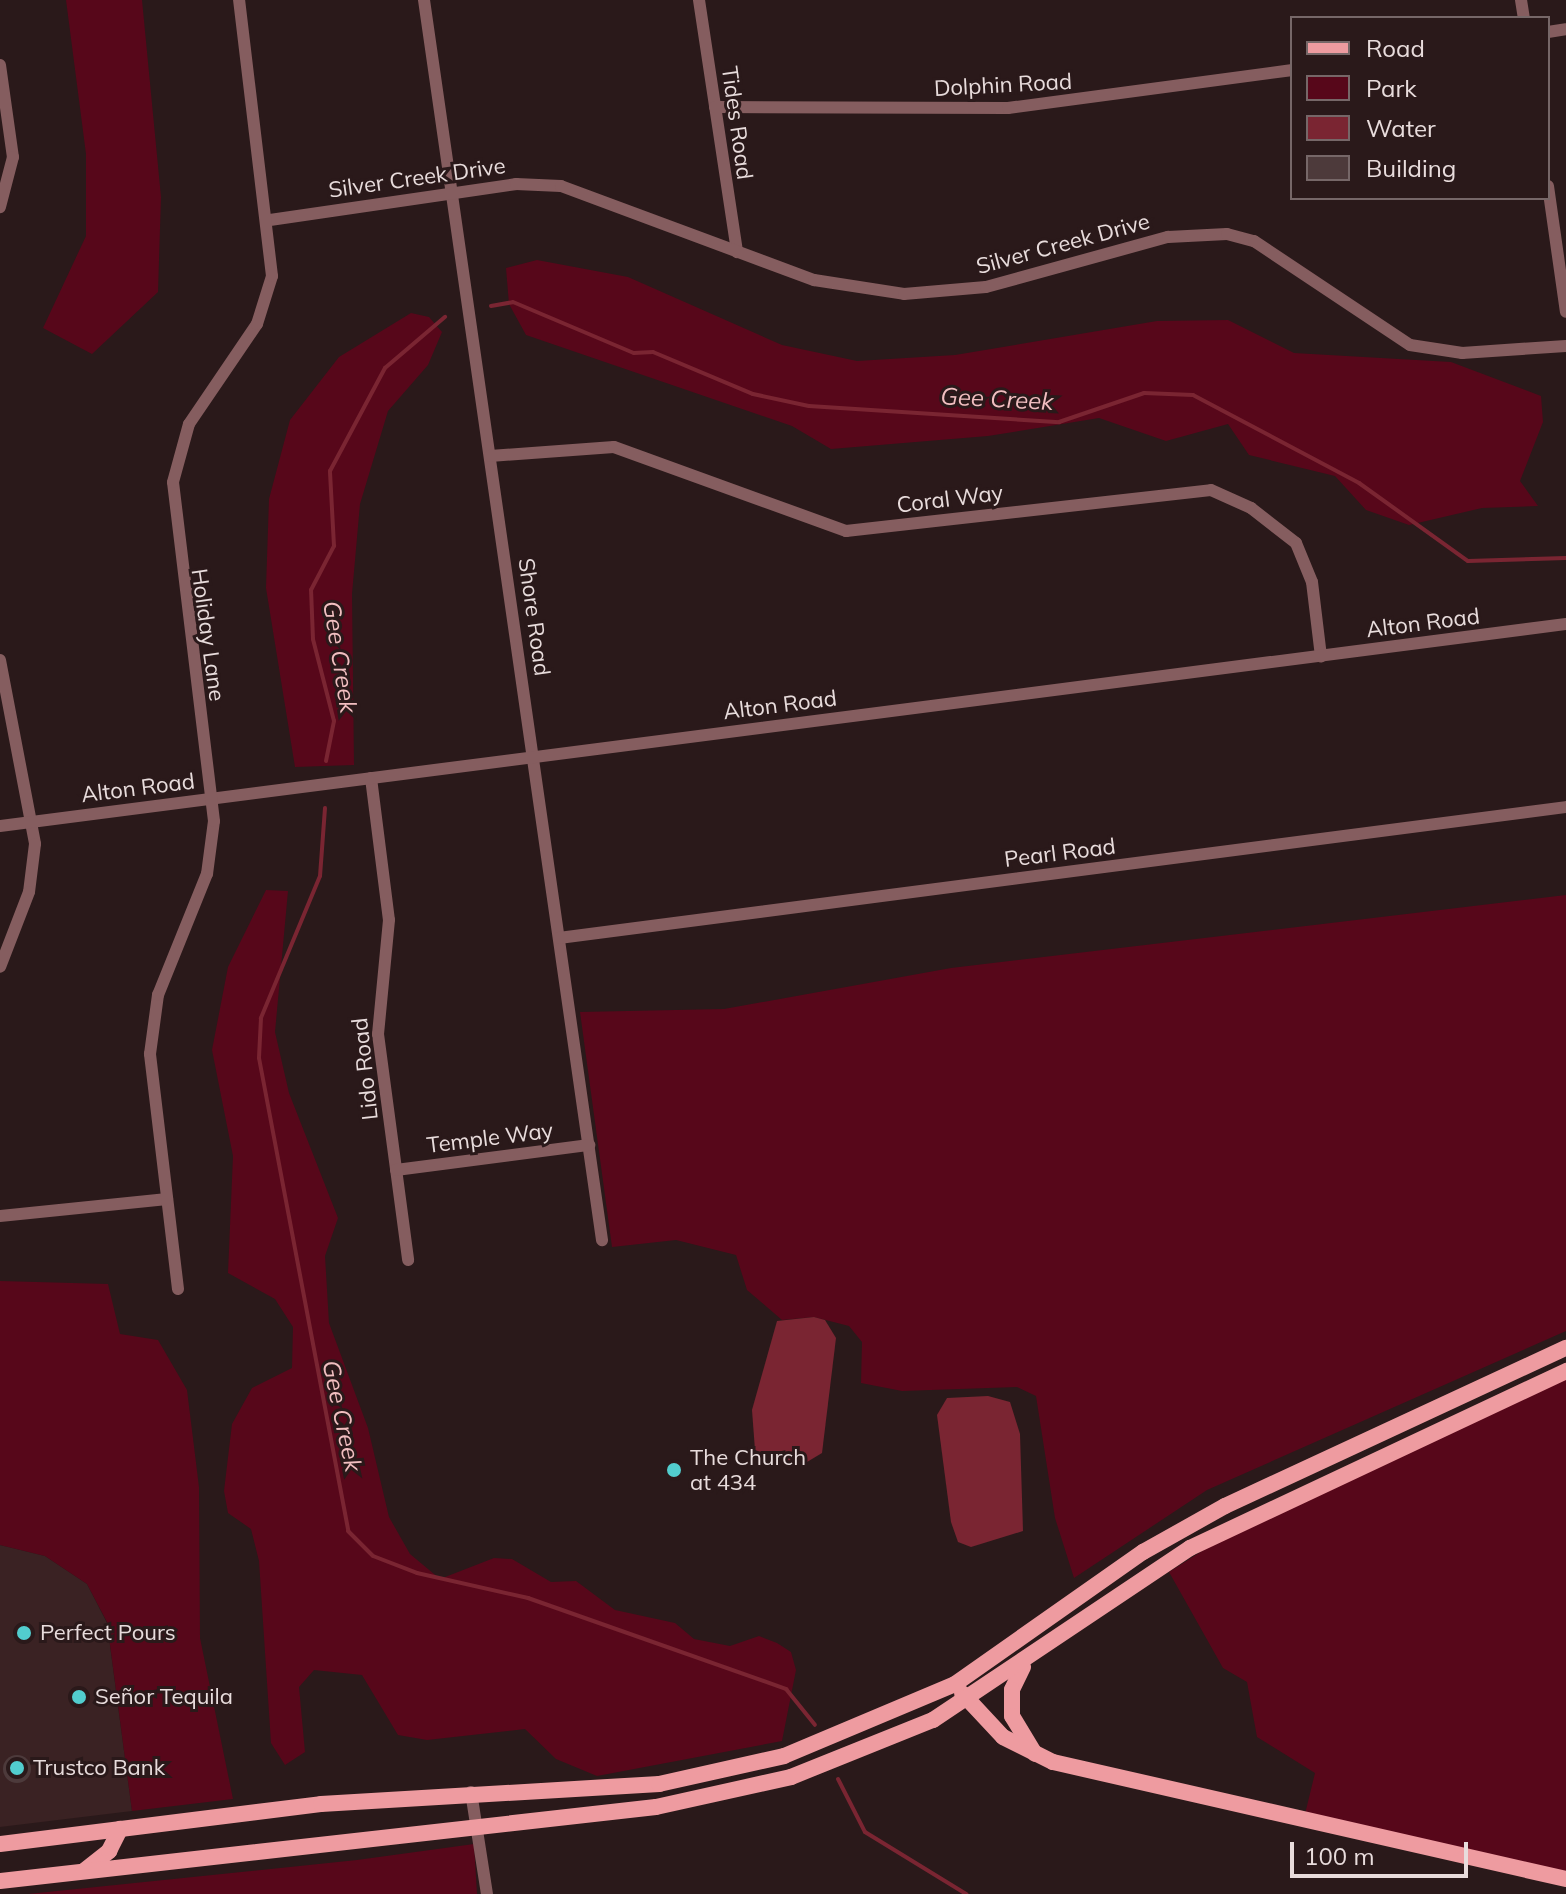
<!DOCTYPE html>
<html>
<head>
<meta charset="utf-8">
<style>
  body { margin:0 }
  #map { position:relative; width:1566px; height:1894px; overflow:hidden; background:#2a191a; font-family:Mulish,sans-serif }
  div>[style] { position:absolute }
  .built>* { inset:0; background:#3a2223 }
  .green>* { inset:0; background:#57071a }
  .water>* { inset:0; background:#7a2532 }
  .stream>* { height:4px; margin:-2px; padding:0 2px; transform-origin:2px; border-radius:2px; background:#7a2532 }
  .building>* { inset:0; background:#4d3a3b }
  .round { border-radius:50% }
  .minor>* { height:12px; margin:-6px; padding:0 6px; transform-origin:6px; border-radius:6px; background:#855d5f }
  .major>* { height:16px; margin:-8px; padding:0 8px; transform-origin:8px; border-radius:8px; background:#ee9ba0 }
  .dots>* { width:22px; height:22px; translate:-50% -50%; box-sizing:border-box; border:4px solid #2a191a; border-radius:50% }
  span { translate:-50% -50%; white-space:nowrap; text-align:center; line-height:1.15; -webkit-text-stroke:6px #2a191a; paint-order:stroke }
  .street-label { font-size:22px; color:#e8dcdc }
  .poi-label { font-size:22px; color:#e8dcdc }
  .left { translate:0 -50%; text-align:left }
  .water-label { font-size:24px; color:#f1bec0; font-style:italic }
  .legend { position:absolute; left:1290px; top:16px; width:260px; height:184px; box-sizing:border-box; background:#2a191a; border:2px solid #766768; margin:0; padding:10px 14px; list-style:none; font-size:24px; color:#e8dcdc }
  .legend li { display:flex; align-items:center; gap:16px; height:40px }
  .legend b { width:40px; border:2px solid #766768 }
  .scale { position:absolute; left:1290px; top:1842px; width:178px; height:36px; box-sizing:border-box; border:4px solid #e8dcdc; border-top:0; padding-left:10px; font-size:24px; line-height:28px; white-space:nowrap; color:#e8dcdc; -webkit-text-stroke:6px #2a191a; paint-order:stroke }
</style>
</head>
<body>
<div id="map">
  <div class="built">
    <i style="clip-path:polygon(0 1545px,45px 1556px,87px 1584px,107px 1623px,132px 1811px,0 1827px)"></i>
  </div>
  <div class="green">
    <i style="clip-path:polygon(66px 0,142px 0,161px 197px,158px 292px,92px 354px,43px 328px,86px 236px,86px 154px)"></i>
    <i style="clip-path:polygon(537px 260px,628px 277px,782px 345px,857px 361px,955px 355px,1157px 321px,1228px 320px,1294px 353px,1451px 362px,1541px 396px,1543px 422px,1520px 481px,1538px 506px,1482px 508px,1409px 525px,1366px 510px,1335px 476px,1249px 455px,1228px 424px,1166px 441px,1099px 418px,988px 436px,831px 449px,792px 426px,526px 335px,509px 304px,506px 268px)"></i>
    <i style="clip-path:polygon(411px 313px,429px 317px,442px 332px,428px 365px,388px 411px,360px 504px,352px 594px,354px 765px,295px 767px,266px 588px,269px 499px,290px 420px,339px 357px)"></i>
    <i style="clip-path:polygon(266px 890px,288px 891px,275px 1032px,289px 1093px,338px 1218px,325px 1256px,329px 1323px,368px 1428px,389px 1517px,410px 1554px,440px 1579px,494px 1558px,512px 1559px,551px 1582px,576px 1581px,615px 1610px,675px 1623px,694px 1639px,730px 1646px,759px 1636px,777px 1643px,791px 1652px,796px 1670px,782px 1741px,597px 1776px,556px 1759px,525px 1729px,427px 1740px,398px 1735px,362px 1675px,314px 1670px,299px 1687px,305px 1752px,285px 1765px,271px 1743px,259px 1561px,251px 1529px,228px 1513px,224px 1491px,232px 1424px,252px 1388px,292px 1368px,293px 1327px,275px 1299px,228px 1273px,233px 1156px,212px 1050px,228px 967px)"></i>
    <i style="clip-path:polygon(1566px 895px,1566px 1331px,1207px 1490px,1074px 1578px,1055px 1518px,1036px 1396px,1017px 1387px,902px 1391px,861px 1383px,862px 1342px,849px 1326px,814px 1317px,782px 1320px,747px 1290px,736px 1255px,676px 1240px,612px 1247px,580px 1012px,724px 1009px,951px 968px)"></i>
    <i style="clip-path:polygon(0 1281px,108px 1284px,120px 1334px,158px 1340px,187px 1390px,199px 1487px,200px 1638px,233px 1799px,132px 1811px,107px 1622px,87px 1584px,45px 1556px,0 1545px)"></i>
    <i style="clip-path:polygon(1566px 1379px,1566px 1872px,1305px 1814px,1315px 1773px,1257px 1737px,1247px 1682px,1223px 1668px,1169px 1572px,1218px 1541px)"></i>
    <i style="clip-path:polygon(474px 1844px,477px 1894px,28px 1894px,357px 1860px)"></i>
  </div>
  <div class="water">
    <i style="clip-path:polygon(814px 1317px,825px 1320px,836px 1338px,822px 1453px,807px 1462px,783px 1460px,755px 1450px,752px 1410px,777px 1321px)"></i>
    <i style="clip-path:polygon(988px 1396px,1010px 1402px,1020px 1434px,1023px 1531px,971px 1547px,958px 1542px,951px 1522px,937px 1415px,947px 1398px)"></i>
  </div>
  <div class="stream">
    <i style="left:491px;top:306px;width:22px;rotate:-10deg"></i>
    <i style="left:513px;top:302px;width:131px;rotate:22.9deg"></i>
    <i style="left:634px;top:353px;width:19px;rotate:-3deg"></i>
    <i style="left:653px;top:352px;width:108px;rotate:22.8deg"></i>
    <i style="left:753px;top:394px;width:57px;rotate:12.1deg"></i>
    <i style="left:809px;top:406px;width:251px;rotate:3.7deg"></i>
    <i style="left:1059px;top:422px;width:90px;rotate:-18.8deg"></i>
    <i style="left:1144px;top:393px;width:49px;rotate:2.3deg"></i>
    <i style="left:1193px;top:395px;width:188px;rotate:27.9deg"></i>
    <i style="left:1359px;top:483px;width:134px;rotate:35.6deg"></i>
    <i style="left:1468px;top:561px;width:98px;rotate:-1.8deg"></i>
    <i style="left:326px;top:761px;width:41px;rotate:-78.7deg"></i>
    <i style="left:334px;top:721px;width:85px;rotate:-104.4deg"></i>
    <i style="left:313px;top:639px;width:49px;rotate:-92.3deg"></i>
    <i style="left:311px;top:590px;width:50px;rotate:-62.4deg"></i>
    <i style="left:334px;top:546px;width:75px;rotate:-93.1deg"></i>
    <i style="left:330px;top:471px;width:117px;rotate:-61.9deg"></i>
    <i style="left:385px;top:368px;width:79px;rotate:-40.4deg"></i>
    <i style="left:325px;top:808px;width:68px;rotate:94.2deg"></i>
    <i style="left:320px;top:876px;width:154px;rotate:112.6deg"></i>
    <i style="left:261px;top:1018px;width:40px;rotate:92.9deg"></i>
    <i style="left:259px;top:1058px;width:481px;rotate:79.3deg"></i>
    <i style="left:348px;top:1531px;width:35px;rotate:45deg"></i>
    <i style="left:373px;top:1556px;width:47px;rotate:21.1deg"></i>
    <i style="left:417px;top:1573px;width:114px;rotate:12.7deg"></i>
    <i style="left:528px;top:1598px;width:274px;rotate:19.4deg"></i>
    <i style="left:786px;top:1689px;width:46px;rotate:51.1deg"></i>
    <i style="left:838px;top:1779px;width:59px;rotate:63deg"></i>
    <i style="left:865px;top:1832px;width:119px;rotate:31.5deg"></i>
  </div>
  <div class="building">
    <i class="round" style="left:3px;top:1755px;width:28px;height:28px"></i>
  </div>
  <div class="minor">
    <i style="left:424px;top:0;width:1253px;rotate:81.83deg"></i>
    <i style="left:699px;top:0;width:255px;rotate:81.4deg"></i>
    <i style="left:1521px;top:0;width:18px;rotate:81deg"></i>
    <i style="left:1548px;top:32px;width:18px;rotate:-9deg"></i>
    <i style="left:0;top:65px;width:93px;rotate:82deg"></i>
    <i style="left:13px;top:157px;width:52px;rotate:104.6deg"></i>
    <i style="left:715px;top:107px;width:293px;rotate:0.2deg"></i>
    <i style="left:1008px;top:108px;width:287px;rotate:-7.6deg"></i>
    <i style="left:1548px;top:186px;width:127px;rotate:81.9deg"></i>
    <i style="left:270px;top:220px;width:249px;rotate:-8.3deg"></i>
    <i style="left:516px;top:184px;width:45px;rotate:2.5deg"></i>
    <i style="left:561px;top:186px;width:270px;rotate:20.4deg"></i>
    <i style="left:814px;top:280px;width:91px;rotate:8.8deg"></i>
    <i style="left:904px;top:294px;width:82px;rotate:-4.9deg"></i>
    <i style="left:986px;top:287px;width:189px;rotate:-15.4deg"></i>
    <i style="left:1168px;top:237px;width:59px;rotate:-2.9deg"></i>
    <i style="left:1227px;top:234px;width:28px;rotate:15deg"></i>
    <i style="left:1254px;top:241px;width:187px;rotate:33.7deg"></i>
    <i style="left:1410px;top:345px;width:53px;rotate:8.7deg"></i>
    <i style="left:1462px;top:353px;width:104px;rotate:-3.9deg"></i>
    <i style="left:490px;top:456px;width:124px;rotate:-4.2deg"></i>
    <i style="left:614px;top:447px;width:247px;rotate:19.9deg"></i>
    <i style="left:846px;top:531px;width:367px;rotate:-6.4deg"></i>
    <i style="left:1211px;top:490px;width:44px;rotate:24.2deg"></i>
    <i style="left:1251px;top:508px;width:57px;rotate:37.9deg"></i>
    <i style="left:1296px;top:543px;width:42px;rotate:67.7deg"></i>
    <i style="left:1312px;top:582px;width:75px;rotate:83.1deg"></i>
    <i style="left:0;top:660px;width:187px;rotate:79.2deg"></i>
    <i style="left:35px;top:844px;width:48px;rotate:97.1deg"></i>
    <i style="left:29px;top:892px;width:80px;rotate:111.1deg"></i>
    <i style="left:371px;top:778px;width:143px;rotate:82.8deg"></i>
    <i style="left:389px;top:920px;width:115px;rotate:95.5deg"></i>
    <i style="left:378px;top:1034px;width:228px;rotate:82.4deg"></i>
    <i style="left:0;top:826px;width:1579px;rotate:-7.35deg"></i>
    <i style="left:559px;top:938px;width:1015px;rotate:-7.41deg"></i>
    <i style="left:396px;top:1170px;width:195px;rotate:-7.4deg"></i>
    <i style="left:0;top:1216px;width:168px;rotate:-5.8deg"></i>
    <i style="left:178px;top:1289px;width:237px;rotate:-96.8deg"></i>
    <i style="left:150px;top:1054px;width:60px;rotate:-82.3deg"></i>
    <i style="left:158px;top:995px;width:131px;rotate:-68deg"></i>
    <i style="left:207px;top:874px;width:53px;rotate:-82.5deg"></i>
    <i style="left:214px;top:821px;width:341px;rotate:-96.9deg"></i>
    <i style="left:173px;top:482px;width:60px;rotate:-74.6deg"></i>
    <i style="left:189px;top:424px;width:121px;rotate:-55.8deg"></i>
    <i style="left:257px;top:324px;width:50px;rotate:-72.6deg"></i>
    <i style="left:272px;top:276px;width:278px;rotate:-96.8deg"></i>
    <i style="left:471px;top:1792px;width:103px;rotate:81.1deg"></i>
  </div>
  <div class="major">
    <i style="left:1023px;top:1667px;width:25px;rotate:116deg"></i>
    <i style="left:1012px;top:1690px;width:26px;rotate:90deg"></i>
    <i style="left:1012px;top:1716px;width:44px;rotate:58.8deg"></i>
    <i style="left:962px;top:1693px;width:60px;rotate:47deg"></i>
    <i style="left:1003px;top:1737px;width:56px;rotate:26.6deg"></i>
    <i style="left:1053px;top:1762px;width:526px;rotate:12.85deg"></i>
    <i style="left:0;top:1844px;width:323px;rotate:-7.1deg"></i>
    <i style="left:321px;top:1804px;width:339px;rotate:-3.4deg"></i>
    <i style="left:659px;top:1784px;width:128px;rotate:-12.6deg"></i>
    <i style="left:784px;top:1756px;width:186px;rotate:-22.8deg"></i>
    <i style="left:955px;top:1684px;width:230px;rotate:-35.1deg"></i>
    <i style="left:1143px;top:1552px;width:94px;rotate:-29.3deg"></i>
    <i style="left:1225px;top:1506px;width:376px;rotate:-24.9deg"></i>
    <i style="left:85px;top:1870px;width:31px;rotate:-38deg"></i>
    <i style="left:109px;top:1851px;width:25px;rotate:-63deg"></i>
    <i style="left:0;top:1881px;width:660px;rotate:-6.44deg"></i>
    <i style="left:656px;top:1807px;width:138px;rotate:-12.5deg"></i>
    <i style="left:791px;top:1777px;width:153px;rotate:-21.9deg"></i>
    <i style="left:933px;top:1720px;width:309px;rotate:-33.8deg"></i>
    <i style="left:1190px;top:1548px;width:416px;rotate:-25.2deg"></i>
  </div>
  <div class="dots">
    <i style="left:674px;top:1470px;background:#52cdce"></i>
    <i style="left:24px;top:1633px;background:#52cdce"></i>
    <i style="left:79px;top:1697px;background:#52cdce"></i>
    <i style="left:17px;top:1768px;background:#52cdce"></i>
  </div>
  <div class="street-label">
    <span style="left:1003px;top:85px;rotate:-3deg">Dolphin Road</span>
    <span style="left:737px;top:123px;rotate:82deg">Tides Road</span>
    <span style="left:417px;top:178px;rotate:-8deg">Silver Creek Drive</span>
    <span style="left:1063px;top:244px;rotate:-15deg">Silver Creek Drive</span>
    <span style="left:950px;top:499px;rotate:-7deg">Coral Way</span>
    <span style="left:534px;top:617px;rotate:82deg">Shore Road</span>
    <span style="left:1423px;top:623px;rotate:-7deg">Alton Road</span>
    <span style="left:208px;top:635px;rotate:82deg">Holiday Lane</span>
    <span style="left:780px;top:705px;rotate:-7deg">Alton Road</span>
    <span style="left:138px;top:788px;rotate:-7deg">Alton Road</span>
    <span style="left:1060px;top:853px;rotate:-7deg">Pearl Road</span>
    <span style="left:365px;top:1069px;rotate:-96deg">Lido Road</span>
    <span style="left:490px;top:1138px;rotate:-7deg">Temple Way</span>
  </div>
  <div class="poi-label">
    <span class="left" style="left:690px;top:1470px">The Church<br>at 434</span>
    <span class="left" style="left:40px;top:1633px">Perfect Pours</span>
    <span class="left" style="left:95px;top:1697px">Señor Tequila</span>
    <span class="left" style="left:33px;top:1768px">Trustco Bank</span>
  </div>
  <div class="water-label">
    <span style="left:997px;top:399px;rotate:3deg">Gee Creek</span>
    <span style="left:340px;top:657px;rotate:81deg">Gee Creek</span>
    <span style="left:342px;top:1416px;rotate:78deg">Gee Creek</span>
  </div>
  <ul class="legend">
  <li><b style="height:10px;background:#ee9ba0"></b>Road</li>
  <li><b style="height:22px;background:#57071a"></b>Park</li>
  <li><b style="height:22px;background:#7a2532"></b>Water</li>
  <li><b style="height:22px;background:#4d3a3b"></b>Building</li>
  </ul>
  <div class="scale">100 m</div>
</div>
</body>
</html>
